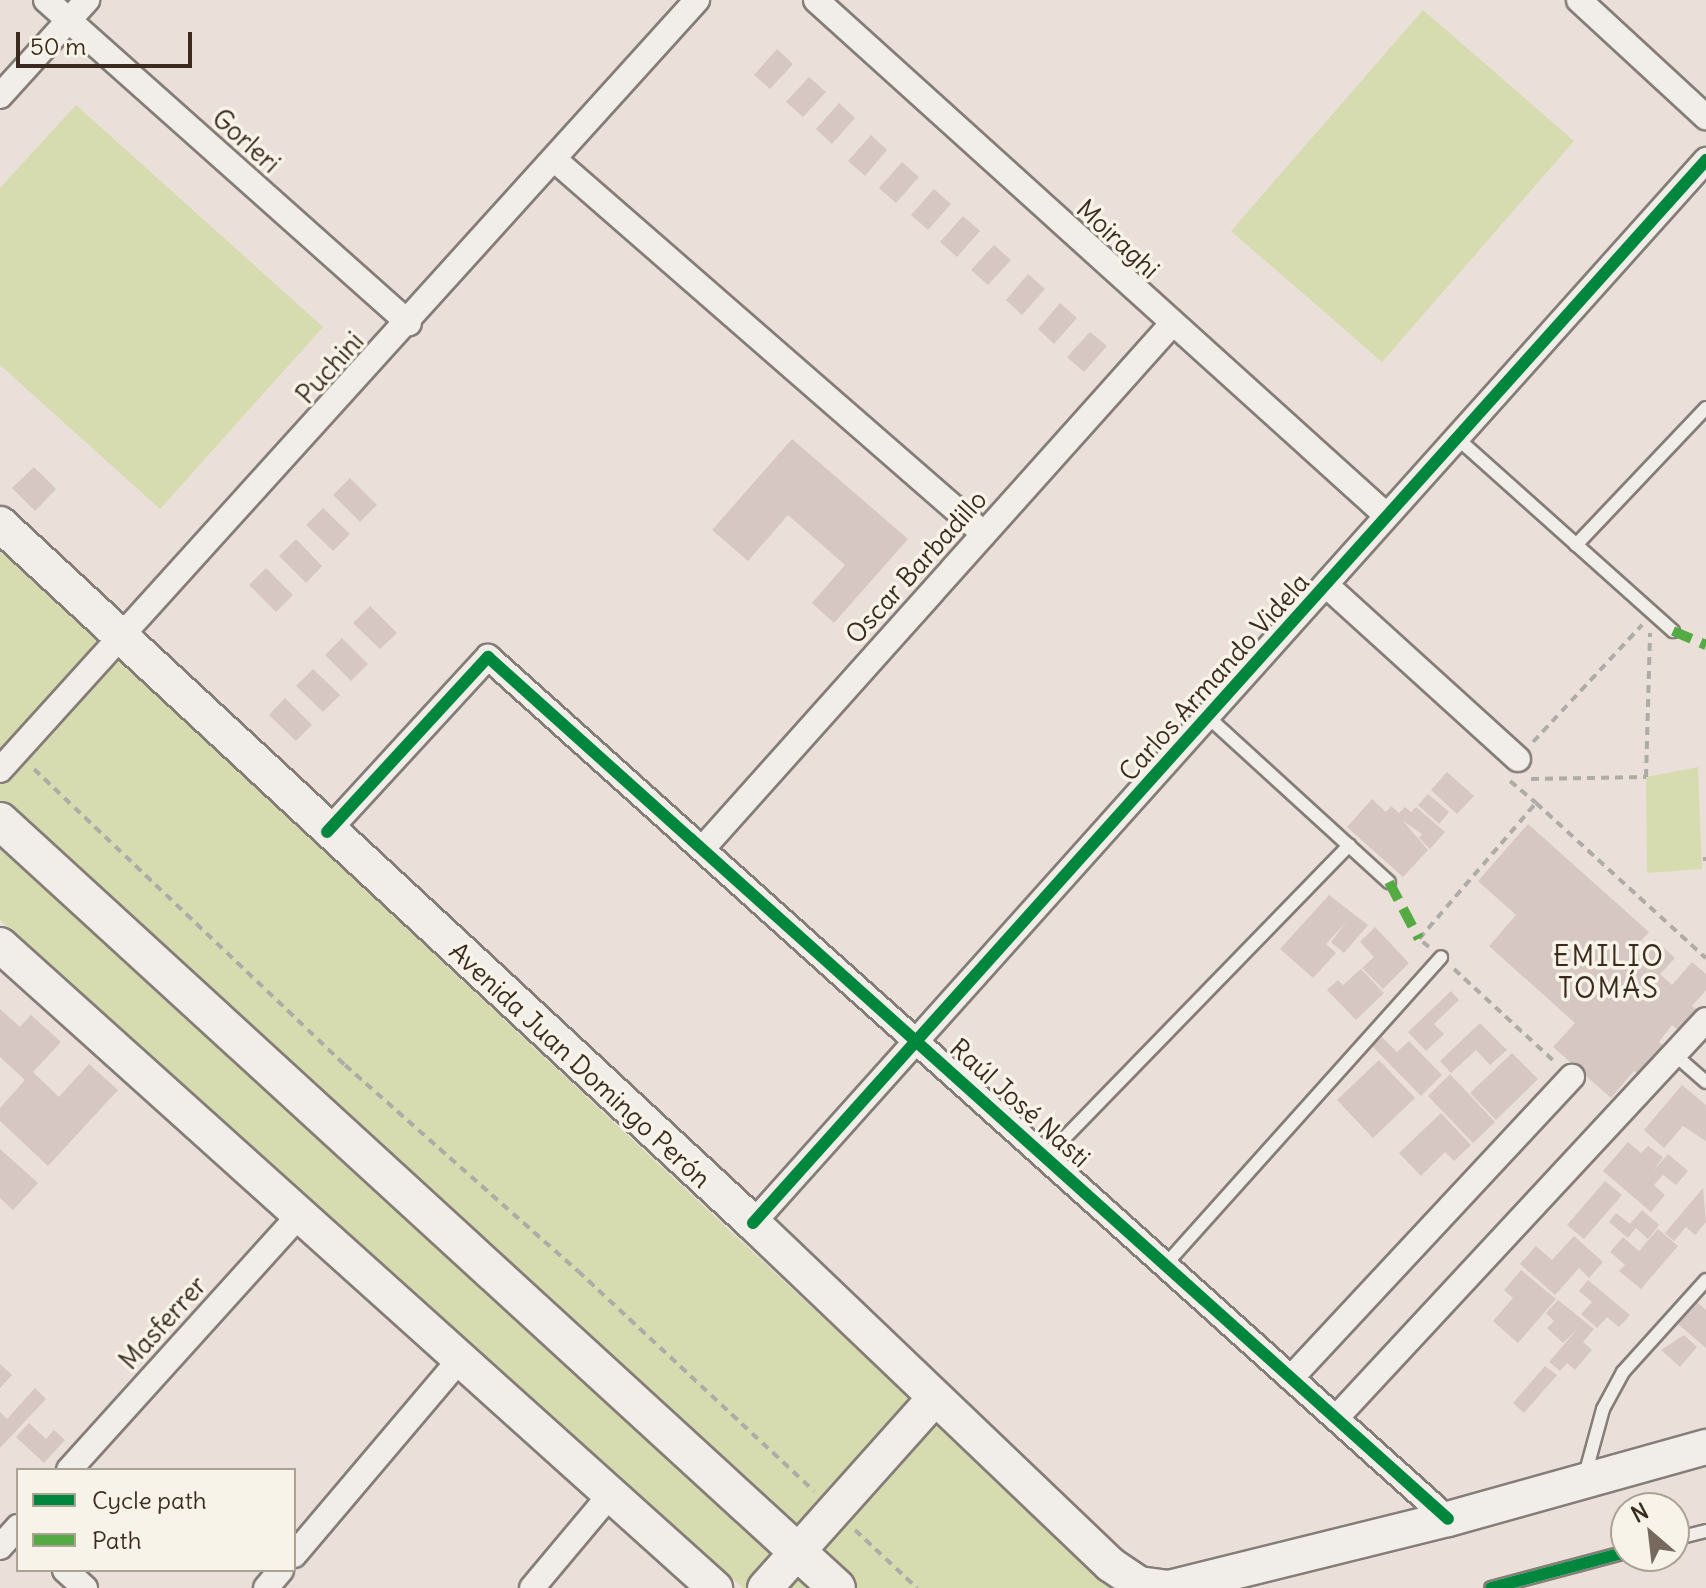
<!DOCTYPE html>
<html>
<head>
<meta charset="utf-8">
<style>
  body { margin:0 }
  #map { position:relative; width:1706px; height:1588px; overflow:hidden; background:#eadfd9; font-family:Delius,sans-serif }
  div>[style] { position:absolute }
  .green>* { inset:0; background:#d6dcb0 }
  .building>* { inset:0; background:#d7c7c2 }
  .path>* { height:4px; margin-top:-2px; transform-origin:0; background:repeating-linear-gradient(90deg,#afaba7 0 8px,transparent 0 14px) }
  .roads { filter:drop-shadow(2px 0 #857d77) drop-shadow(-2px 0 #857d77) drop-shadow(0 2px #857d77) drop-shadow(0 -2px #857d77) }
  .service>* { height:12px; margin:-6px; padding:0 6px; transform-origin:6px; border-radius:6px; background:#f1eeea }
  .minor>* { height:24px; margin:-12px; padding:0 12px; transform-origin:12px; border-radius:12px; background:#f1eeea }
  .secondary>* { height:34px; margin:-17px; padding:0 17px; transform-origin:17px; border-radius:17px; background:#f1eeea }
  .primary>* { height:36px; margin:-18px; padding:0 18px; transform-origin:18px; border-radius:18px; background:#f1eeea }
  .quiet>* { height:10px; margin-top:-5px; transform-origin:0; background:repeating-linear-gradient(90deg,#55ab43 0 20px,transparent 0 30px) }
  .cycleway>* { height:12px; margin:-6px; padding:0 6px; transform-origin:6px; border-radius:6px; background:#00873e }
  span { translate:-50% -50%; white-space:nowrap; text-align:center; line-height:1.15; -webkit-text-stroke:7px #f7f3e8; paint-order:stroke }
  .street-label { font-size:26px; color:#3b2a1e }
  .neighbourhood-label { font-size:28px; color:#3b2a1e; letter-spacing:2px }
  .legend { position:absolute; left:16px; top:1468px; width:280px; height:104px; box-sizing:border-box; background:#f7f3e8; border:2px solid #aca397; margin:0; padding:10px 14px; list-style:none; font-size:24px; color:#3b2a1e }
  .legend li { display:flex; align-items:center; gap:16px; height:40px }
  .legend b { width:40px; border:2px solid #aca397 }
  .north { position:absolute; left:1610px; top:1492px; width:80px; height:80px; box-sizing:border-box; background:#f7f3e8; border:2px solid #aca397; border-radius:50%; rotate:332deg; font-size:22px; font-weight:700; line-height:32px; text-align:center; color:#3b2a1e }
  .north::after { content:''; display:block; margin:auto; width:28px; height:36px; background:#78695f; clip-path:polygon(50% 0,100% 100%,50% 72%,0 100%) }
  .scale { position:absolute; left:16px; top:32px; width:176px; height:36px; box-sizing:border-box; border:4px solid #3b2a1e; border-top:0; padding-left:10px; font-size:24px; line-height:28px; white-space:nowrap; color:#3b2a1e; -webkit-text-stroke:6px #f7f3e8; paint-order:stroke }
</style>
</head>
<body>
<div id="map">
  <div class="green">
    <i style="clip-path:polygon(1423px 10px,1574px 141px,1382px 362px,1231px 231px)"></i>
    <i style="clip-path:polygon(76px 105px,323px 327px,160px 509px,0 365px,0 188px)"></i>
    <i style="clip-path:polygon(0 549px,132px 672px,1112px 1588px,743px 1588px,0 920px)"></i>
    <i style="clip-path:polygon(1698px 767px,1702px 869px,1647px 873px,1646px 777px)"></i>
  </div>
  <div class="building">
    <i style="clip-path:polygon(777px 49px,793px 64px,770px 89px,754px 75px)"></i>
    <i style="clip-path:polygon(809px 77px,826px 92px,803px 117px,786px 102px)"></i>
    <i style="clip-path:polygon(839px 103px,855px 118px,832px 144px,816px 129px)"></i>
    <i style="clip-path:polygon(871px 135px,887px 150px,865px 176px,848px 161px)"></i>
    <i style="clip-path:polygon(902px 162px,919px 177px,896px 203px,879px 188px)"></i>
    <i style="clip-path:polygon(934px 189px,951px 204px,928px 230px,911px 215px)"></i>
    <i style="clip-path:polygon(963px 216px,980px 231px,957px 257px,940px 242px)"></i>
    <i style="clip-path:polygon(994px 245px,1011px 260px,988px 285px,971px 270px)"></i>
    <i style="clip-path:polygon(1028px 274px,1045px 289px,1022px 315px,1006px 300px)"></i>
    <i style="clip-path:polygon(1060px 303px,1077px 318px,1054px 344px,1038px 329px)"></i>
    <i style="clip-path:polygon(1090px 332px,1107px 346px,1084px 372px,1067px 357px)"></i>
    <i style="clip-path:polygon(792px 439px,908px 539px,834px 623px,812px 603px,845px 565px,788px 515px,748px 561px,712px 530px)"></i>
    <i style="clip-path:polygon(34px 467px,56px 489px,35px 511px,12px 488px)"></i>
    <i style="clip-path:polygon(350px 478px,377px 505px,360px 522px,333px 495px)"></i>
    <i style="clip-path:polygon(323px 508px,350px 534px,333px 551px,306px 525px)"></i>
    <i style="clip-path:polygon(296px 539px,322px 566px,306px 583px,279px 556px)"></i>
    <i style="clip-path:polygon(266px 568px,293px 595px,276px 612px,249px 585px)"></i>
    <i style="clip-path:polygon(370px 606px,397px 633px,380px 649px,353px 623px)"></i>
    <i style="clip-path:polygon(342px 638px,368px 664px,351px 681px,325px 655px)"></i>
    <i style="clip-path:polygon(313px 669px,340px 695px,323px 712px,296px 686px)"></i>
    <i style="clip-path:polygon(285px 698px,312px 725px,296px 741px,269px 715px)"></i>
    <i style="clip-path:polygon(1447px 772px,1474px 796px,1457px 814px,1431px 790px)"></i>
    <i style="clip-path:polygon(1428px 794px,1449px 812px,1439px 824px,1418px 805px)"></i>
    <i style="clip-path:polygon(1372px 799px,1386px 812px,1391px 806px,1399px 813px,1405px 807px,1411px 812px,1416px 807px,1445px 832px,1430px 849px,1419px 838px,1422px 834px,1403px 821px,1428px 850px,1403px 877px,1347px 827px)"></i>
    <i style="clip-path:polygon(1528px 824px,1649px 932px,1633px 949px,1640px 955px,1654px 939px,1675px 958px,1660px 974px,1672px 985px,1692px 962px,1706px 974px,1706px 990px,1692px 1006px,1699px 1011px,1680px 1032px,1672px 1025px,1659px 1042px,1666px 1048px,1641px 1076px,1634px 1071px,1611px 1098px,1553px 1047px,1575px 1023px,1489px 946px,1516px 915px,1478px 881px)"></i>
    <i style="clip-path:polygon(1329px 895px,1368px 925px,1344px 953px,1331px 942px,1347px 921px,1326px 944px,1336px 953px,1313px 978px,1280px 949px)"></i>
    <i style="clip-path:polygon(1375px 927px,1409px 963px,1383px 989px,1362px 968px,1374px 957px,1360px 942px)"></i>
    <i style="clip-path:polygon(1361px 969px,1384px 993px,1356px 1020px,1327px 990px,1338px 980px,1343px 985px)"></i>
    <i style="clip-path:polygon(1451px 991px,1459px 1000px,1434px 1024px,1444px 1034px,1426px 1051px,1408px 1032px)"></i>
    <i style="clip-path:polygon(0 1009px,20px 1027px,31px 1015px,61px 1042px,33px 1072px,59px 1097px,89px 1064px,118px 1090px,48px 1166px,0 1121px,0 1108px,25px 1080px,0 1057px)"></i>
    <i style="clip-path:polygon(1480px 1023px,1507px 1050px,1490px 1065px,1476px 1050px,1451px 1073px,1440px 1061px)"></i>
    <i style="clip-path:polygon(1382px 1037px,1397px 1052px,1409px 1041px,1442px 1075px,1421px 1096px,1372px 1046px)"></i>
    <i style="clip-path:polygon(1512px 1053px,1538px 1079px,1496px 1120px,1470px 1093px)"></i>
    <i style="clip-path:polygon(1379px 1060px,1415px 1098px,1373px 1138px,1337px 1100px)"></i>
    <i style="clip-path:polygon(1450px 1074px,1495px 1122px,1473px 1143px,1428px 1096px)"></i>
    <i style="clip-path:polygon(1682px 1085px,1706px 1105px,1706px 1141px,1683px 1126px,1664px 1148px,1644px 1130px)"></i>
    <i style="clip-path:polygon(1441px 1113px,1471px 1145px,1454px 1161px,1445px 1152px,1421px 1176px,1399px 1153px)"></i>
    <i style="clip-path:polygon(1628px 1142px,1641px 1153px,1648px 1146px,1663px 1157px,1653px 1171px,1668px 1154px,1688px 1171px,1676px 1185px,1663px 1175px,1654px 1185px,1665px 1195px,1651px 1212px,1603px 1171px)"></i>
    <i style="clip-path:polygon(0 1149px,38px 1183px,13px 1210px,0 1198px)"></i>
    <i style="clip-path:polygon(1605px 1181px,1622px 1195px,1584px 1239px,1567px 1225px)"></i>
    <i style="clip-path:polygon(1703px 1188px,1706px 1222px,1695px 1235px,1686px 1227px,1674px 1241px,1665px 1233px)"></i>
    <i style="clip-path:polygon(1642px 1210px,1659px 1225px,1648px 1239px,1636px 1228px,1628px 1238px,1609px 1222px,1616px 1213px,1630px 1224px)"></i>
    <i style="clip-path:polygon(1658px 1229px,1678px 1246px,1641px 1289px,1619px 1271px,1625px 1265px,1610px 1252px,1623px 1237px,1639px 1251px)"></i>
    <i style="clip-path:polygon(1574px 1236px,1603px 1262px,1589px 1278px,1579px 1268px,1555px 1295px,1520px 1264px,1536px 1246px,1552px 1260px)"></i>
    <i style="clip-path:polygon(1521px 1270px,1556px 1299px,1518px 1343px,1493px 1321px,1513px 1298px,1504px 1290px)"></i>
    <i style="clip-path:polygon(1588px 1280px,1630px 1315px,1619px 1327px,1607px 1317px,1597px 1328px,1581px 1314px,1592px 1302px,1579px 1291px)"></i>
    <i style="clip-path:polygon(1558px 1300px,1594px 1329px,1583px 1342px,1592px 1350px,1575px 1370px,1567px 1363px,1560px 1371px,1549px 1362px,1578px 1328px,1563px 1343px,1547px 1328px,1554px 1321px,1546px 1313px)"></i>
    <i style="clip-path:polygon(1697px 1302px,1706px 1310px,1706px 1348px,1678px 1324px)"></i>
    <i style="clip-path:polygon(1684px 1335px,1697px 1347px,1680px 1367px,1661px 1350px)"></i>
    <i style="clip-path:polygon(0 1364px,12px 1375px,0 1388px)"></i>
    <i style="clip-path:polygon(1545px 1366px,1557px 1375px,1524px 1413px,1513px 1403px)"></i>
    <i style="clip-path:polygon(35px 1388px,46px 1399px,0 1448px,0 1412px,7px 1419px)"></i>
    <i style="clip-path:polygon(29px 1423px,46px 1439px,54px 1430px,65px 1440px,44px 1463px,16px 1437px)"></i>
  </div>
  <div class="path">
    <i style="left:1533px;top:742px;width:160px;rotate:-47deg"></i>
    <i style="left:34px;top:769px;width:429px;rotate:43.6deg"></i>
    <i style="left:345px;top:1065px;width:311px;rotate:41.5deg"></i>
    <i style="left:578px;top:1271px;width:323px;rotate:43deg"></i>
    <i style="left:1531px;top:779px;width:115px;rotate:-1deg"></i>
    <i style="left:1646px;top:777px;width:144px;rotate:-88.4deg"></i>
    <i style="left:1510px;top:781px;width:34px;rotate:40deg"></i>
    <i style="left:1703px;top:859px;width:3px"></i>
    <i style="left:1429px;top:947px;width:13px;rotate:-141deg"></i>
    <i style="left:1419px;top:939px;width:179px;rotate:-49.3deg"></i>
    <i style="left:1536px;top:803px;width:230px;rotate:42.4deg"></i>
    <i style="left:1454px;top:969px;width:139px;rotate:42.7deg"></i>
    <i style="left:855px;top:1530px;width:85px;rotate:43.1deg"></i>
  </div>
  <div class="roads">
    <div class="service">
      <i style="left:1457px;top:438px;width:290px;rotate:41.8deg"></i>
      <i style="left:1576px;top:545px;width:189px;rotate:-46.5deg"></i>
      <i style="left:1208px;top:717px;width:245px;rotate:42.4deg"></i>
      <i style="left:1675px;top:1055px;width:41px;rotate:41.1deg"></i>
      <i style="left:1046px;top:1157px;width:435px;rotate:-45.8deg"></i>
      <i style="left:1166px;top:1264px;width:412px;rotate:-48.1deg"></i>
      <i style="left:1585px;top:1475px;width:68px;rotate:-74.7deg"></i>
      <i style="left:1603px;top:1409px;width:42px;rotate:-61.6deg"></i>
      <i style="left:1623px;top:1372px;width:124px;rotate:-47.9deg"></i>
      <i style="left:1674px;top:1539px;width:33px;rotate:-14deg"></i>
      <i style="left:1491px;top:1588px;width:140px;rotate:-14.9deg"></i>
    </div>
    <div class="minor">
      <i style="left:46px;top:0;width:486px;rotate:41.7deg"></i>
      <i style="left:816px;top:0;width:768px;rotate:42.1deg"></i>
      <i style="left:1579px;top:0;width:173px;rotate:42.7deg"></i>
      <i style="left:0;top:96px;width:130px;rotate:-47.8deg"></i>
      <i style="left:555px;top:160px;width:569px;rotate:41.08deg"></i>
      <i style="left:1326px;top:585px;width:259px;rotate:42.2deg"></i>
      <i style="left:0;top:770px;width:1039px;rotate:-47.85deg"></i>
      <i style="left:327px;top:832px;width:238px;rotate:-47.4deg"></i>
      <i style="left:488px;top:657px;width:1290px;rotate:41.92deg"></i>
      <i style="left:704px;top:847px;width:700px;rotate:-48.18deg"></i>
      <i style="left:753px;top:1223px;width:1428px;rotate:-48.12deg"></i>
      <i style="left:1291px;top:1378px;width:412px;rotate:-47deg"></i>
      <i style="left:1336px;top:1418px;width:543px;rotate:-47.09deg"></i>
      <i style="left:69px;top:1470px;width:345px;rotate:-47.9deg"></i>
      <i style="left:0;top:1547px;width:27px;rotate:-48deg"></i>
      <i style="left:294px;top:1555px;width:257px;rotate:-49.7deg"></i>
      <i style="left:65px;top:1570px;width:27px;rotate:42deg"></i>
      <i style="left:266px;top:1588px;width:23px;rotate:-50deg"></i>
      <i style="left:532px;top:1588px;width:123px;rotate:-50deg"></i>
    </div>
    <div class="secondary">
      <i style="left:0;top:524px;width:1027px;rotate:42.87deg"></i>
      <i style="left:753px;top:1223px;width:495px;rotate:43.7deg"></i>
      <i style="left:1111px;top:1565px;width:34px;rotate:34deg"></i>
      <i style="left:1139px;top:1584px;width:30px;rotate:8deg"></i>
      <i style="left:1169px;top:1588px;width:287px;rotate:-13.9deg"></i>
      <i style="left:1448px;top:1519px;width:268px;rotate:-15.6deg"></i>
      <i style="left:0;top:945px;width:962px;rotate:41.97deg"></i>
      <i style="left:765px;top:1588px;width:255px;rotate:-48.2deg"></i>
    </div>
    <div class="primary">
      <i style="left:0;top:821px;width:1135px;rotate:42.5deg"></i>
    </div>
  </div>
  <div class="quiet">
    <i style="left:1673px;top:631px;width:36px;rotate:23deg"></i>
    <i style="left:1389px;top:882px;width:64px;rotate:62.2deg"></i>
  </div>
  <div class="cycleway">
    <i style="left:327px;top:832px;width:238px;rotate:-47.4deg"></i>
    <i style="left:488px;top:657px;width:1290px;rotate:41.92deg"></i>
    <i style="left:753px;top:1223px;width:1428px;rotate:-48.12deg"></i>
    <i style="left:1491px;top:1588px;width:140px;rotate:-14.9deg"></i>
  </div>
  <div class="street-label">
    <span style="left:246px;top:141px;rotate:42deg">Gorleri</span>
    <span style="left:1118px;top:239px;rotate:43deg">Moiraghi</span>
    <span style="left:330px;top:368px;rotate:-48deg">Puchini</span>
    <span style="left:916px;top:567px;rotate:-48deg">Oscar Barbadillo</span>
    <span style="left:1214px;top:677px;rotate:-48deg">Carlos Armando Videla</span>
    <span style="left:580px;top:1065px;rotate:43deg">Avenida Juan Domingo Perón</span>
    <span style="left:1020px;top:1103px;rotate:42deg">Raúl José Nasti</span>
    <span style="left:163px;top:1323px;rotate:-48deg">Masferrer</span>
  </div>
  <div class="neighbourhood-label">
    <span style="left:1609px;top:972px">EMILIO<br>TOMÁS</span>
  </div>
  <ul class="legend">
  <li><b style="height:10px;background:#00873e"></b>Cycle path</li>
  <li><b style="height:10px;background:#55ab43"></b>Path</li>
  </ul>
  <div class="north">N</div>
  <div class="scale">50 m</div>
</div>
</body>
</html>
